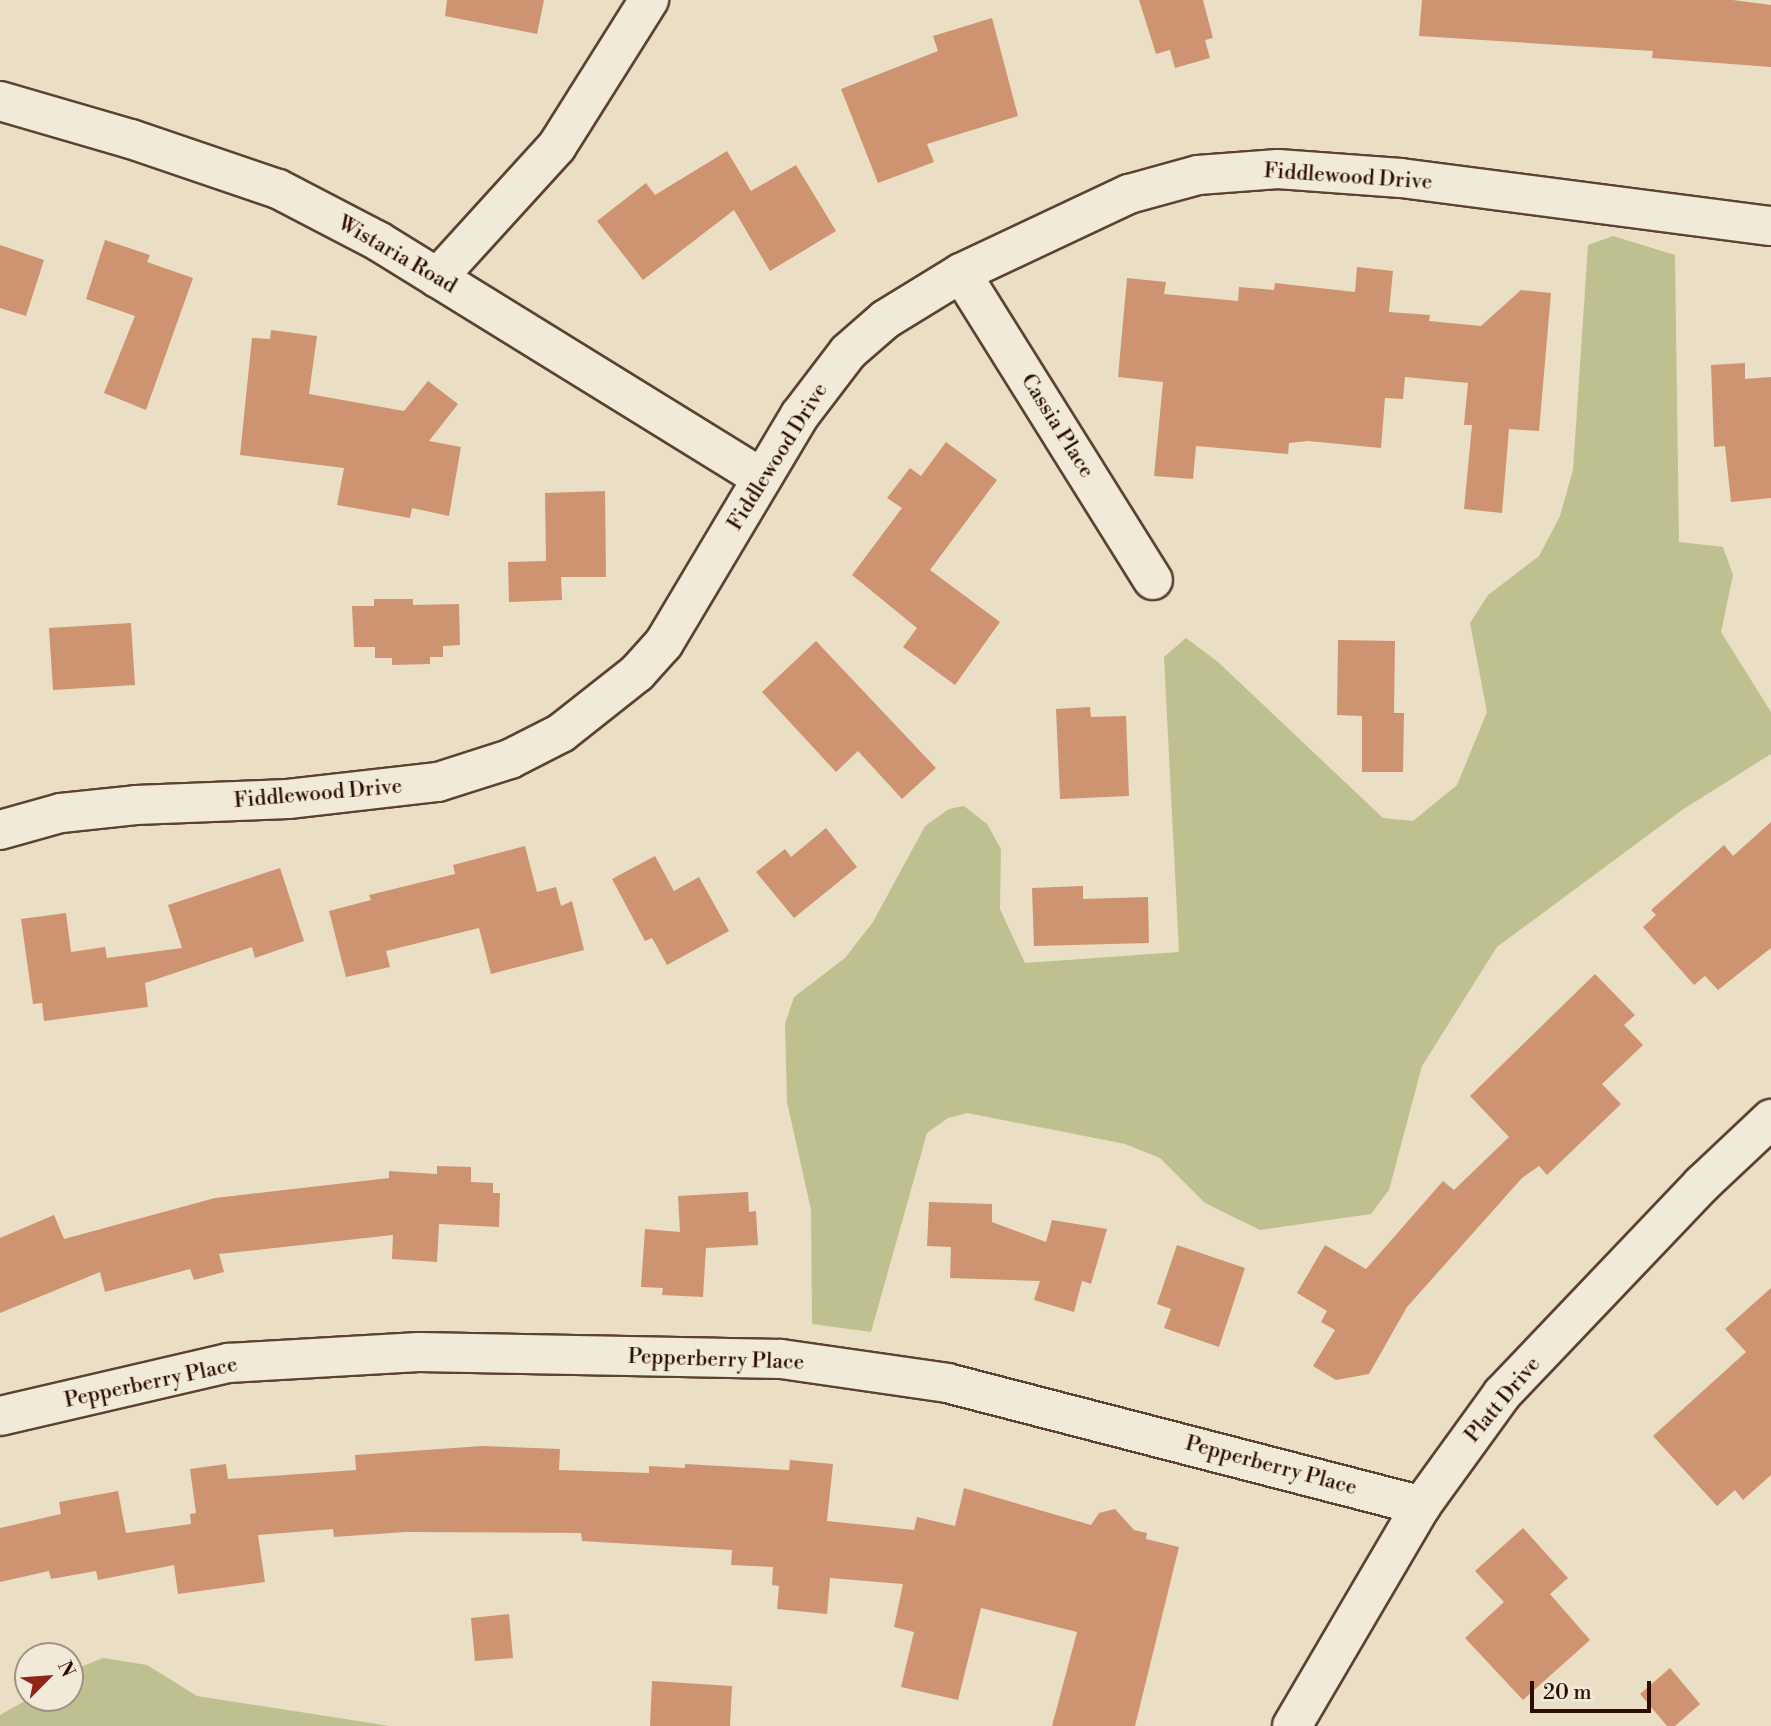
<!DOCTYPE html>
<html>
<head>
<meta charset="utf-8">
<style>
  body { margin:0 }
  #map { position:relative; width:1771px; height:1726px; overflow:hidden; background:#eadfc4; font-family:"Libre Bodoni",serif }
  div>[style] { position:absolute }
  .green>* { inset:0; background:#bfc08f }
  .building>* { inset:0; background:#ce9471 }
  .roads { filter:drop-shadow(2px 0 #5c4232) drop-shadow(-2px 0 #5c4232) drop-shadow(0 2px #5c4232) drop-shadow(0 -2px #5c4232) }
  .street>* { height:38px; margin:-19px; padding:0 19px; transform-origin:19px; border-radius:19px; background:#f1ead9 }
  .secondary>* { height:38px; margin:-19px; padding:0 19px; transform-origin:19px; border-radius:19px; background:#f1ead9 }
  span { translate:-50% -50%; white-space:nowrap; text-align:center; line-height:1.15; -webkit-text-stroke:5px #f1ead9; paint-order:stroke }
  .street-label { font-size:21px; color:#2d0d01 }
  .north { position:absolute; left:14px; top:1642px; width:70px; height:70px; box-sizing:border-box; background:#f1ead9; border:2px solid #a39283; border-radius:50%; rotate:65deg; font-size:19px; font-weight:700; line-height:28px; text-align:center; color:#2d0d01 }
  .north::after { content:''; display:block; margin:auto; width:24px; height:32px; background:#8f2418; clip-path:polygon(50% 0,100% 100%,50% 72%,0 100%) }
  .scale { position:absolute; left:1530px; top:1681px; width:121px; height:32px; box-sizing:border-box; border:4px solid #2d0d01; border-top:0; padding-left:9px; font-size:21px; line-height:24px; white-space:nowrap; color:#2d0d01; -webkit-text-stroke:5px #f1ead9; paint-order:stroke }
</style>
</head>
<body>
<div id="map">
  <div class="green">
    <i style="clip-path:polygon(1613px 236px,1675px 255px,1679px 542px,1723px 547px,1733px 575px,1721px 632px,1771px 712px,1771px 754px,1682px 810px,1497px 947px,1422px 1066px,1389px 1190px,1371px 1214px,1260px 1230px,1205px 1203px,1160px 1158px,1125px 1144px,967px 1113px,948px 1118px,927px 1133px,871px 1332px,812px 1324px,811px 1210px,787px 1102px,785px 1024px,794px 997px,845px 958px,873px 922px,925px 826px,949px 809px,964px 806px,987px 824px,1001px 849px,1000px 909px,1025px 963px,1179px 952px,1164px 657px,1186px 638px,1218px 662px,1383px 818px,1413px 821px,1457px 785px,1487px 712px,1470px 623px,1488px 595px,1539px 556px,1560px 516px,1573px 470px,1588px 245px)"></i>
    <i style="clip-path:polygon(103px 1658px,147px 1665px,197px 1696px,390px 1726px,0 1726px,0 1715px,30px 1698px,70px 1698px,70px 1671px)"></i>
  </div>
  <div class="building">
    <i style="clip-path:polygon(447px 0,544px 0,537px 34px,445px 16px)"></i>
    <i style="clip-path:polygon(1139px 0,1203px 0,1213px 38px,1205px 40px,1210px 58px,1175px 68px,1170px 50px,1156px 54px)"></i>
    <i style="clip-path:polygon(1422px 0,1733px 0,1771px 5px,1771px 67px,1652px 58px,1653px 51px,1419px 36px)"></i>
    <i style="clip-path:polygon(992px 18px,1018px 116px,927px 144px,934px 162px,878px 183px,841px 89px,938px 51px,933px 36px)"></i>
    <i style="clip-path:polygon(727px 151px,751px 191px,796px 165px,836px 231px,770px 271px,734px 210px,643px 280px,597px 221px,646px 183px,655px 195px)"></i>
    <i style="clip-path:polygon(105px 240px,150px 255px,147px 262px,193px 278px,146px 410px,104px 393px,135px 316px,86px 299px)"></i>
    <i style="clip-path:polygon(0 245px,44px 260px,26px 316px,0 308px)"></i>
    <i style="clip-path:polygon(1357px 267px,1393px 271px,1389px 312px,1430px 315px,1429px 321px,1481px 326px,1521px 290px,1551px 293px,1539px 431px,1509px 429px,1502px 513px,1464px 509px,1472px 425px,1464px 425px,1468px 383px,1405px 377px,1403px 399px,1385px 398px,1381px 448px,1308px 441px,1289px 443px,1288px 454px,1196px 446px,1193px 479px,1154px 476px,1163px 382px,1118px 377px,1127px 278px,1166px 282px,1164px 294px,1238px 301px,1239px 287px,1274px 290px,1275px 283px,1355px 292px)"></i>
    <i style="clip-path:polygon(271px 330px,317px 336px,309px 394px,404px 411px,428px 381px,458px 404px,429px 441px,461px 447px,449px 516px,412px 508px,410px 518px,337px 505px,344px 468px,240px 455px,252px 338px,270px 339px)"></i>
    <i style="clip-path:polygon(1745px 363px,1745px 379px,1771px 377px,1771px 498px,1731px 502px,1725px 446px,1714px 447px,1711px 365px)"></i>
    <i style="clip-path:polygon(946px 442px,997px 480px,930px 570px,1000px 622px,955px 685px,903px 647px,917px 628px,852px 575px,902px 508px,887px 498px,910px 468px,921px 476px)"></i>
    <i style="clip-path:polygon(605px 491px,606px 577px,561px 577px,562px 600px,509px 602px,508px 562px,546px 561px,545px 493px)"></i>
    <i style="clip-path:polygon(374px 599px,413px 599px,413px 605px,459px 604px,460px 645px,443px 646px,443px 657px,430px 657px,430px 664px,392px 665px,392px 658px,375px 658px,375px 647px,354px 647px,352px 606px,374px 606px)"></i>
    <i style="clip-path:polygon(131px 623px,135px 685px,53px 690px,49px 628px)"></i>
    <i style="clip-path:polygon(1338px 640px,1395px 641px,1394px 713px,1404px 713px,1403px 772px,1362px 772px,1362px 716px,1337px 715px)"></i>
    <i style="clip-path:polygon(816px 641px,936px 768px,902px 799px,858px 751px,836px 772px,762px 692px)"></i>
    <i style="clip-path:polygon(1090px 707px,1091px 717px,1126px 716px,1129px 796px,1060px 799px,1056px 709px)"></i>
    <i style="clip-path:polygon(1771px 822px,1771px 948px,1718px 990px,1705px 976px,1694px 985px,1643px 927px,1656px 915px,1651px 910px,1724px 845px,1733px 856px)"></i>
    <i style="clip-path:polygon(826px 828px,857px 867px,794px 918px,756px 872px,785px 849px,791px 857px)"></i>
    <i style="clip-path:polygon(525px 846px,537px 892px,556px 887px,561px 906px,572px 901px,584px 950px,491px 974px,479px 928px,386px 951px,390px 967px,346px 977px,329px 911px,371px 900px,369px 895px,455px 874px,453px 865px)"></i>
    <i style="clip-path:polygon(655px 856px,674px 891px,699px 877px,729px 931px,667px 965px,652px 938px,645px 941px,612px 879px)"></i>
    <i style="clip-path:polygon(280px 868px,304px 941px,255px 958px,252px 947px,145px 983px,148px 1007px,44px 1021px,42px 1003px,33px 1004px,21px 919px,66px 913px,71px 952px,105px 947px,107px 958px,182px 948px,168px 905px)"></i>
    <i style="clip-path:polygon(1083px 886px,1083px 899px,1148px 897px,1149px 943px,1034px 946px,1032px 888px)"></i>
    <i style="clip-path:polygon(1595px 974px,1635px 1015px,1624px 1025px,1643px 1045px,1602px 1084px,1621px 1104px,1547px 1175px,1539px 1166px,1522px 1178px,1407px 1307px,1369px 1374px,1336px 1380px,1313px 1366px,1335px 1330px,1321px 1322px,1327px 1311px,1297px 1293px,1325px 1245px,1366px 1269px,1443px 1181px,1454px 1190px,1509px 1137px,1470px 1096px)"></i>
    <i style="clip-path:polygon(437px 1166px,471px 1167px,471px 1182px,493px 1183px,493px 1193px,500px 1193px,499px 1227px,439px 1224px,437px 1262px,392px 1259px,393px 1235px,219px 1254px,224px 1272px,194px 1280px,190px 1269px,105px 1292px,100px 1272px,0 1313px,0 1238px,54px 1215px,64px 1239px,215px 1198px,389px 1178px,389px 1171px,437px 1174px)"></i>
    <i style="clip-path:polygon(748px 1192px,749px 1212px,756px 1211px,758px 1245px,706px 1248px,703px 1297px,662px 1295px,663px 1288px,641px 1287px,645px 1229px,680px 1232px,678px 1196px)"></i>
    <i style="clip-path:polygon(929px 1202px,992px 1204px,992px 1222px,1046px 1242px,1052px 1220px,1107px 1229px,1091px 1284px,1082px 1281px,1074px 1312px,1034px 1300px,1040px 1281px,950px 1278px,951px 1247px,927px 1246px)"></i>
    <i style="clip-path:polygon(1177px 1245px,1245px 1268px,1219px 1347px,1164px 1328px,1171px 1309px,1157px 1304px)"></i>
    <i style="clip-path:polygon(1771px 1288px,1771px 1475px,1743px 1500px,1735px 1490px,1717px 1506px,1653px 1436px,1746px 1352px,1725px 1329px)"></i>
    <i style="clip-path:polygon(482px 1446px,560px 1449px,559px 1470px,649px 1473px,649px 1466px,685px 1468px,685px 1464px,789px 1470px,790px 1460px,833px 1464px,827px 1521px,914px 1530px,917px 1517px,955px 1526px,964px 1488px,1091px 1525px,1099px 1513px,1115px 1509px,1134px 1530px,1147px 1533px,1146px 1539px,1179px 1547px,1135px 1726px,1052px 1726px,1077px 1632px,981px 1608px,958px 1700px,901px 1687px,914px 1632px,894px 1627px,903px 1584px,830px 1578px,827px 1614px,777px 1609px,779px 1586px,772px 1585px,773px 1567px,731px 1565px,732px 1550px,582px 1541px,581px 1533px,405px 1532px,334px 1537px,333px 1529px,258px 1535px,265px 1582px,178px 1594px,174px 1565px,98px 1580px,96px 1571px,51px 1579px,49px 1571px,0 1582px,0 1528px,61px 1514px,59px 1502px,118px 1491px,126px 1533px,191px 1524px,190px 1514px,196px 1513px,190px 1469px,226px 1464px,228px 1479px,356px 1470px,355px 1455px)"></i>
    <i style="clip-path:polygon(1523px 1528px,1568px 1578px,1550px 1594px,1590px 1640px,1523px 1700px,1465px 1638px,1504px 1602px,1475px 1571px)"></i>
    <i style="clip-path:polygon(509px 1614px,513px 1658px,475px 1661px,471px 1618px)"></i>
    <i style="clip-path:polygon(1670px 1668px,1700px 1704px,1675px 1726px,1667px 1726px,1640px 1694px)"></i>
    <i style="clip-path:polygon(652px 1681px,732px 1686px,730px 1726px,650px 1726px)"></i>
  </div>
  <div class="roads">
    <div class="street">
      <i style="left:0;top:101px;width:136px;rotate:16.2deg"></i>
      <i style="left:131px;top:139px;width:155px;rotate:18.8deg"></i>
      <i style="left:278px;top:189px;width:113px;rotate:27.5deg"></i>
      <i style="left:378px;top:241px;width:451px;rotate:31.7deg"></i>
      <i style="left:961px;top:273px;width:362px;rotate:58deg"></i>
      <i style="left:437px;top:278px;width:178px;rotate:-47.7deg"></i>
      <i style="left:557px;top:146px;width:173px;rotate:-57.8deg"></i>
      <i style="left:0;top:830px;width:63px;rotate:-15.6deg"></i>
      <i style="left:61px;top:813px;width:75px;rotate:-6.1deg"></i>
      <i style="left:136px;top:805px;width:152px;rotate:-2.3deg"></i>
      <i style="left:288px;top:799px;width:151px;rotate:-6.5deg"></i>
      <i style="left:438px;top:782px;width:76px;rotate:-17.7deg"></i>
      <i style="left:510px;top:759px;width:57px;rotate:-27deg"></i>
      <i style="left:561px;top:733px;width:97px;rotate:-38.3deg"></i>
      <i style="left:637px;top:673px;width:40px;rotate:-48deg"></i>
      <i style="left:664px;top:643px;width:265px;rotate:-59.2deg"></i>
      <i style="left:800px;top:415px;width:79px;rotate:-52.7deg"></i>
      <i style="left:848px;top:352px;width:50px;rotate:-41deg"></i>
      <i style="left:886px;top:319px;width:88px;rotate:-31.5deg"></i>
      <i style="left:961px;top:273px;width:186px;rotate:-25.2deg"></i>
      <i style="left:1129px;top:194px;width:72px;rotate:-15.4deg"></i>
      <i style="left:1198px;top:175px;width:80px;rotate:-4.3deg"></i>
      <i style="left:1278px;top:169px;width:123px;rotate:4.2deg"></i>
      <i style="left:1401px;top:178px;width:373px;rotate:7.4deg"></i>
      <i style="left:0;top:1416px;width:234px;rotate:-13.1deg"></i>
      <i style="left:228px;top:1363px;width:191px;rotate:-3.3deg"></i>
      <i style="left:419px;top:1352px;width:362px;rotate:1.1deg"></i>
      <i style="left:781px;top:1359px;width:168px;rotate:8.2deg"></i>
      <i style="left:947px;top:1383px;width:490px;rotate:14.5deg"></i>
    </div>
    <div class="secondary">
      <i style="left:1292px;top:1726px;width:255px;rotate:-59.6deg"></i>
      <i style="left:1421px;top:1506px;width:138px;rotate:-54.1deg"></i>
      <i style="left:1502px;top:1394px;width:290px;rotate:-46.4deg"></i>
      <i style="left:1702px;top:1184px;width:95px;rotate:-43.3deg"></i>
    </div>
  </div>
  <div class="street-label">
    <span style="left:1348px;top:177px;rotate:4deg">Fiddlewood Drive</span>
    <span style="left:397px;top:255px;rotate:30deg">Wistaria Road</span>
    <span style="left:1057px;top:426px;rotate:58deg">Cassia Place</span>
    <span style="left:778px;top:457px;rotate:-58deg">Fiddlewood Drive</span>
    <span style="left:318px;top:794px;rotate:-5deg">Fiddlewood Drive</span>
    <span style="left:716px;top:1360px;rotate:2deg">Pepperberry Place</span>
    <span style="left:151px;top:1383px;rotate:-12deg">Pepperberry Place</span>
    <span style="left:1503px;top:1400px;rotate:-50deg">Platt Drive</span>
    <span style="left:1271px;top:1466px;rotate:15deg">Pepperberry Place</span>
  </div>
  <div class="north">N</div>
  <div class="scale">20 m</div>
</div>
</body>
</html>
